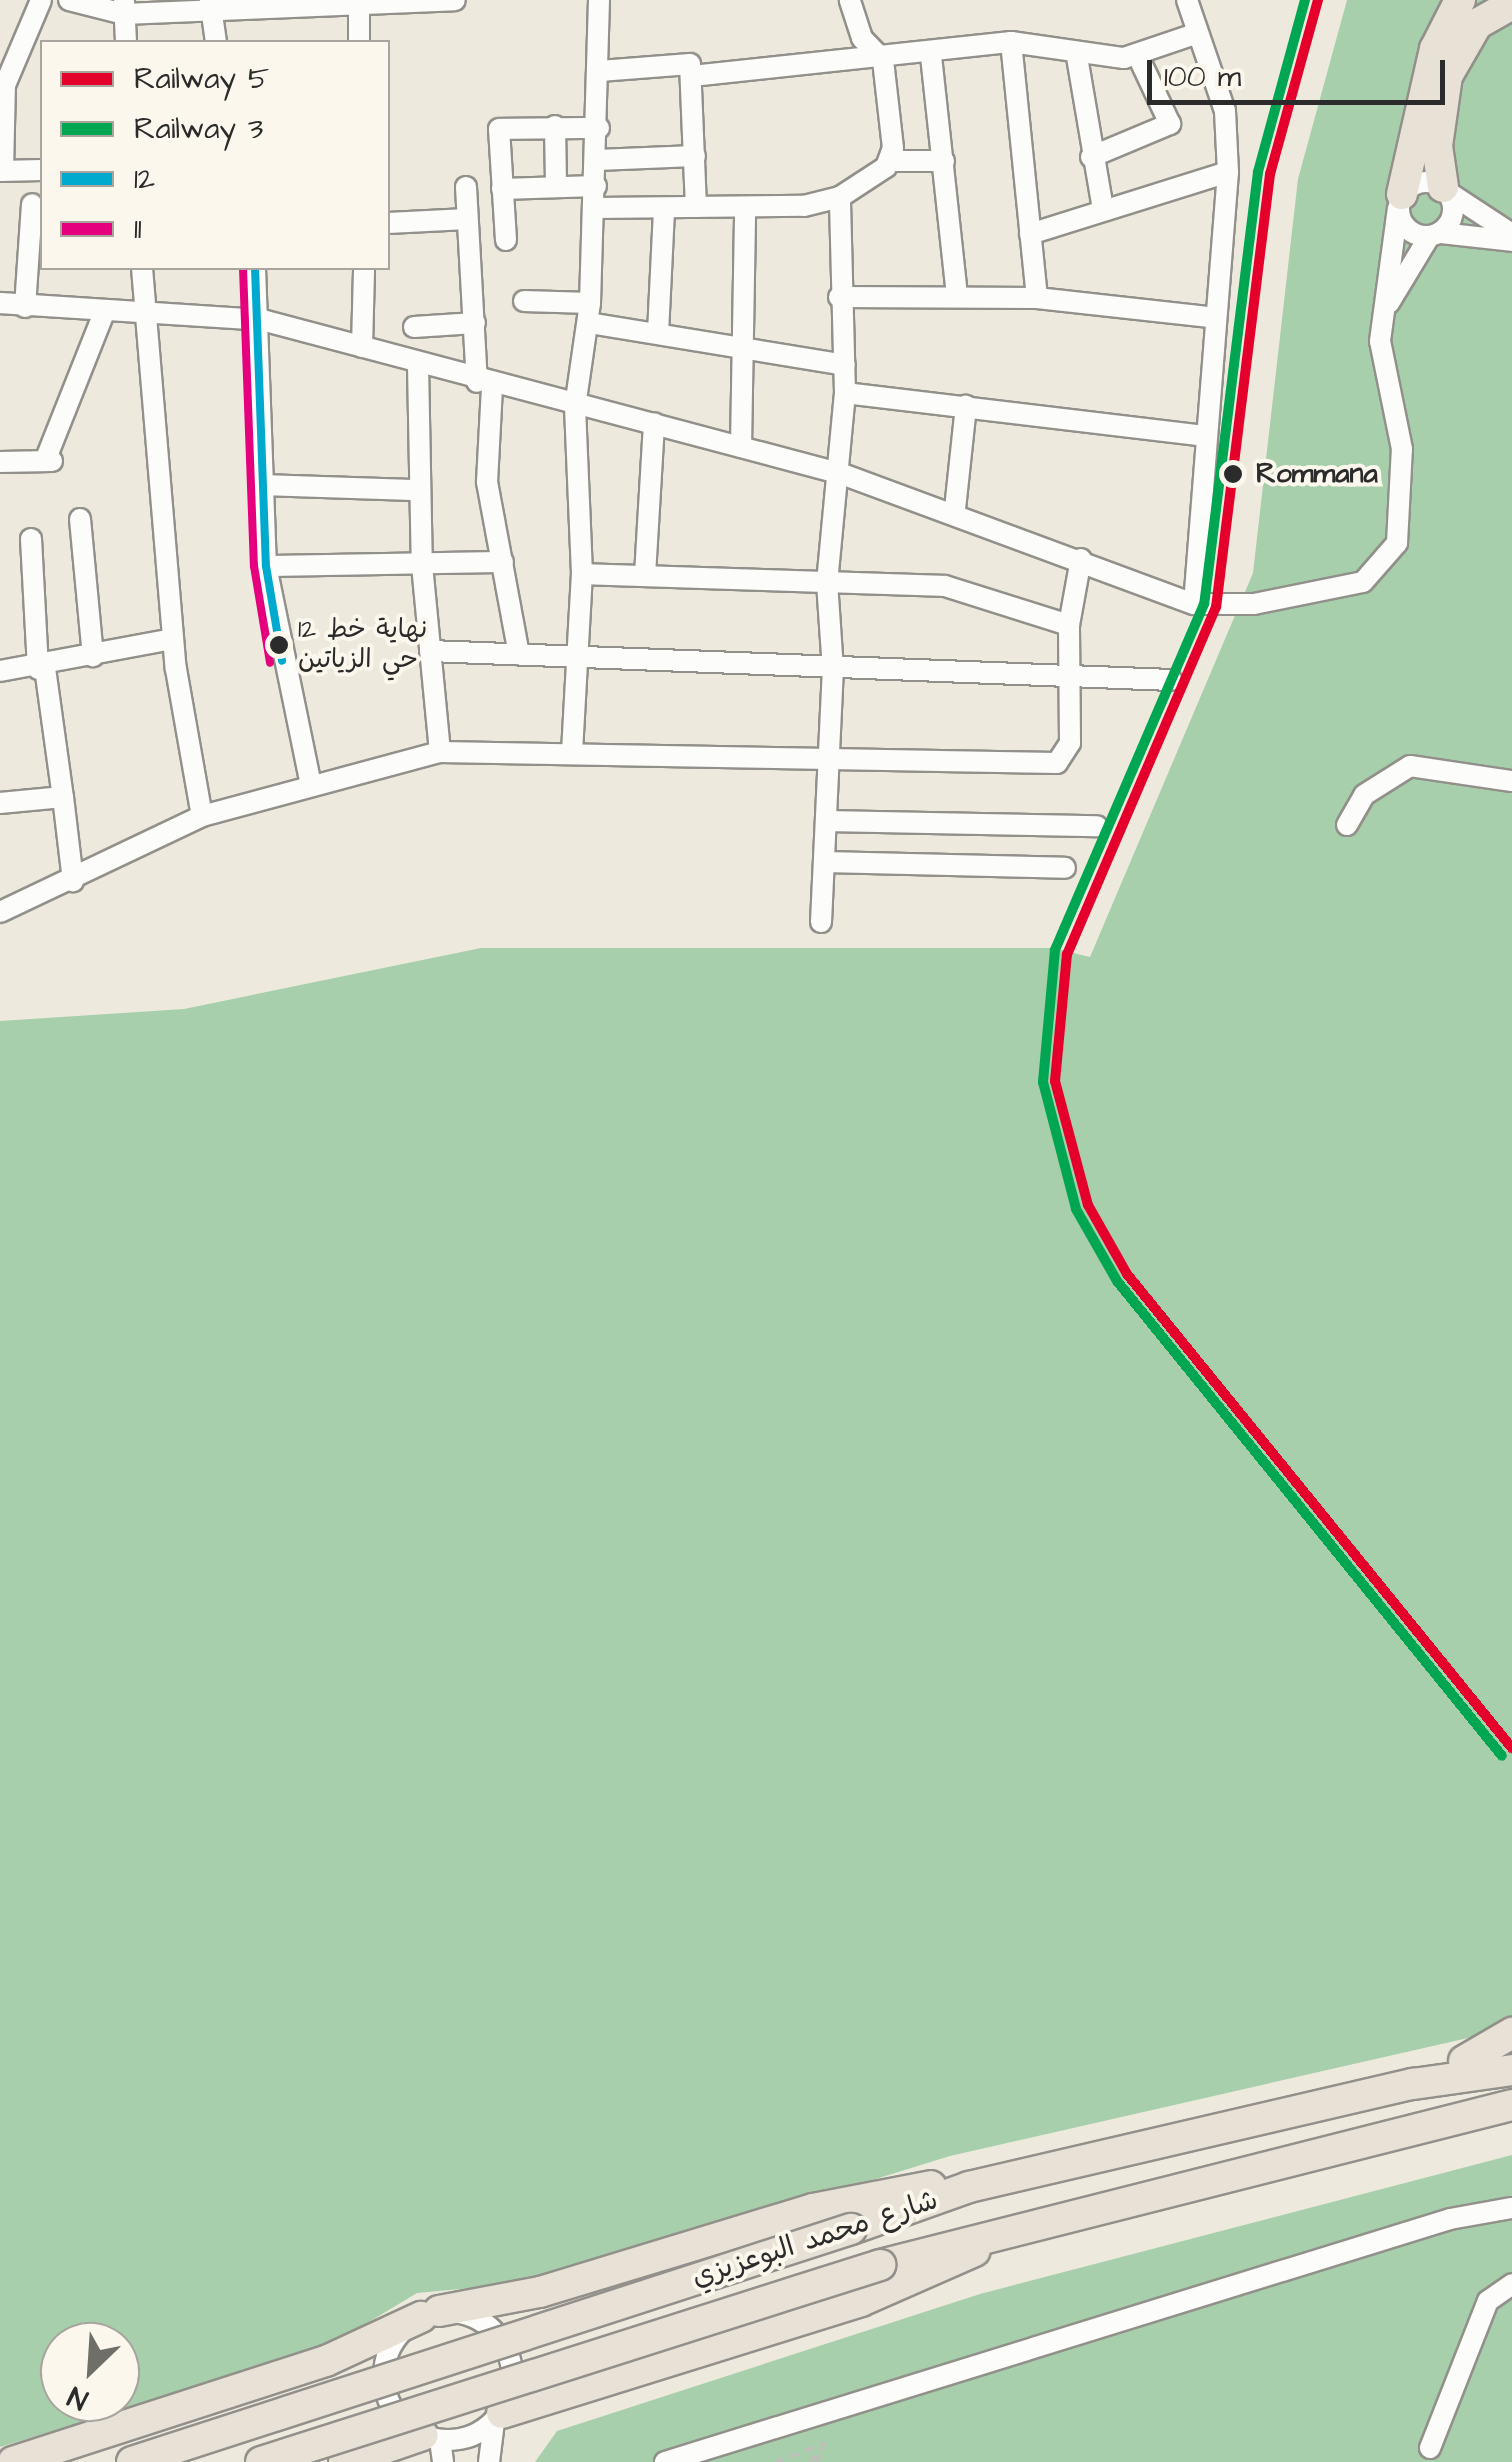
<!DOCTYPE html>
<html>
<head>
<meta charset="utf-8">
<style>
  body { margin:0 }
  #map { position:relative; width:1512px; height:2462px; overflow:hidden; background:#edeadd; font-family:"Architects Daughter","Playpen Sans Arabic",sans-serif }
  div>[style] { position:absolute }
  .forest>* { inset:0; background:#a7cfab }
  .path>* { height:4px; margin-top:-2px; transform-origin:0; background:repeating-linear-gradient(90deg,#bebebb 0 8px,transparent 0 16px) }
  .roads { filter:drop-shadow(2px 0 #92908a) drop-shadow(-2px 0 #92908a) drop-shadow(0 2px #92908a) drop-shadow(0 -2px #92908a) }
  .minor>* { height:20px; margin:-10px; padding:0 10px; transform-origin:10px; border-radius:10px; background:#fcfcfa }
  .minor>.ring { margin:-10px; padding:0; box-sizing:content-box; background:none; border:20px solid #fcfcfa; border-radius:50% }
  .highway>* { height:30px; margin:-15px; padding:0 15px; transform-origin:15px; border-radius:15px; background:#e7e2d5 }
  .bridges { filter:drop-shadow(2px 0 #92908a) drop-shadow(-2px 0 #92908a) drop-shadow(0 2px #92908a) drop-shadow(0 -2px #92908a) }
  .highway-bridge>* { height:30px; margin:-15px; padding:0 15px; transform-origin:15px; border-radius:15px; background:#e7e2d5 }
  .bus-1>* { height:8px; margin:-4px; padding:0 4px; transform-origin:4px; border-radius:4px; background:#00a9ce }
  .bus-2>* { height:8px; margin:-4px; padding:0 4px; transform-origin:4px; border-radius:4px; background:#e5007d }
  .rail-1>* { height:10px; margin:-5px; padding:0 5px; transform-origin:5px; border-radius:5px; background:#e4002b }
  .rail-2>* { height:10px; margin:-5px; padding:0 5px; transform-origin:5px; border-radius:5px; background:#00a651 }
  .dots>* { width:28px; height:28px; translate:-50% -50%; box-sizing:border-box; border:5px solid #fbf7ec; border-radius:50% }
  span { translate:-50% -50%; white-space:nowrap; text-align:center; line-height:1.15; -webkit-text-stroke:8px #fbf7ec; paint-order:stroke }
  .bus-label { font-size:26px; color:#2b2b2b }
  .left { translate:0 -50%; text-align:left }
  .stop-label { font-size:28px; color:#2b2b2b; font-weight:700 }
  .street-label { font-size:28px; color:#2b2b2b }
  .legend { position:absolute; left:40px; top:40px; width:350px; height:230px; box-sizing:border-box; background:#fbf7ec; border:2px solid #a8a59f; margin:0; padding:12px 18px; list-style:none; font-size:30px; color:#2b2b2b }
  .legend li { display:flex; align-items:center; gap:20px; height:50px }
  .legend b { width:50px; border:2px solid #a8a59f }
  .north { position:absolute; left:40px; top:2322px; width:100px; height:100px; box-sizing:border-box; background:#fbf7ec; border:2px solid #a8a59f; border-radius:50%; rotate:205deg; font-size:28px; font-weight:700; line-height:40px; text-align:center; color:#2b2b2b }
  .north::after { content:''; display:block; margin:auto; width:35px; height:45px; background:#6f6e69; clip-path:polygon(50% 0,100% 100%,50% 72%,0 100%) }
  .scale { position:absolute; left:1147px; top:60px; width:298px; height:45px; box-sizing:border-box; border:5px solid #2b2b2b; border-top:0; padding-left:12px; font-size:30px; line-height:35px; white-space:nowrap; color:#2b2b2b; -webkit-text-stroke:8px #fbf7ec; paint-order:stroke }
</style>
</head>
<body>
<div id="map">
  <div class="forest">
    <i style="clip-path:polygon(evenodd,1347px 0,1512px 0,1512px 2028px,950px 2156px,547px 2281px,417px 2293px,319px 2352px,0 2447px,0 1021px,184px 1009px,481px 948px,1053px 948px,1090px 957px,1253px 573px,1298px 179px,1347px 0,60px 2342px,120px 2342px,120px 2402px,60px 2402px,60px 2342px)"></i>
    <i style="clip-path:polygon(1512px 2155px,1512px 2462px,535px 2462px,557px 2431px,980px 2294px)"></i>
  </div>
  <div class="path">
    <i style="left:776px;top:2462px;width:53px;rotate:-20.8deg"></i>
    <i style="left:810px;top:2462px;width:20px;rotate:-49deg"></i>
    <i style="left:817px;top:2462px;width:16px;rotate:-63deg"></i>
  </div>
  <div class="roads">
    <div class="minor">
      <i style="left:69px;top:0;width:57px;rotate:14.3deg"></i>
      <i style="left:124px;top:14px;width:331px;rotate:-2.4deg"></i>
      <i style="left:210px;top:0;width:42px;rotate:81.9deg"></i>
      <i style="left:359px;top:0;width:42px;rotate:90deg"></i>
      <i style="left:1187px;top:0;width:117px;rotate:71.1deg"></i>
      <i style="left:1225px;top:111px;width:61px;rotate:87.2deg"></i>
      <i style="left:1228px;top:172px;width:433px;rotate:94.5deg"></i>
      <i style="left:124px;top:2px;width:40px;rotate:87.1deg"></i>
      <i style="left:1011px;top:42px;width:257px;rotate:84.2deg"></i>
      <i style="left:931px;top:56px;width:242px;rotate:83.8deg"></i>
      <i style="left:1077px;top:57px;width:154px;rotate:80.3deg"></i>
      <i style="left:600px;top:71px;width:90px;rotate:-4.4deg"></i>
      <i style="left:690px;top:64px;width:143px;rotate:87.6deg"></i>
      <i style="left:692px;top:76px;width:321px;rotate:-6.1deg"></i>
      <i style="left:1011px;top:42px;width:114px;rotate:8.1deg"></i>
      <i style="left:1124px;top:58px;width:75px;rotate:-18.7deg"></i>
      <i style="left:555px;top:126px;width:60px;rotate:89deg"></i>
      <i style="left:1091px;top:157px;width:86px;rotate:-22.7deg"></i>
      <i style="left:1170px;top:124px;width:75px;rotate:-115.2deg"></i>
      <i style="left:597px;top:160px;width:98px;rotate:-2.3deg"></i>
      <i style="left:892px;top:161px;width:52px"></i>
      <i style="left:0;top:171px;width:42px;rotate:-1.4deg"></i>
      <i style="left:3px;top:171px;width:86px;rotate:-88.7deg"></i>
      <i style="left:5px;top:85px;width:92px;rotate:-67deg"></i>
      <i class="ring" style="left:1399px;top:182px;width:34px;height:34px"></i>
      <i style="left:466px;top:187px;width:195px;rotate:86.8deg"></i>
      <i style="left:502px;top:189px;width:94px;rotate:-1.8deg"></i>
      <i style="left:1448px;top:192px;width:77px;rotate:33.3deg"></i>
      <i style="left:596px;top:208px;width:208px;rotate:-0.6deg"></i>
      <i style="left:804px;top:206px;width:37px;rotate:-14deg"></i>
      <i style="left:388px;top:223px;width:79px;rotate:-2.9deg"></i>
      <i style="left:1441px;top:233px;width:71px;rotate:6.4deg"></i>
      <i style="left:1030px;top:234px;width:207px;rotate:-17.4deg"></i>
      <i style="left:506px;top:240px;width:111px;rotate:-93.6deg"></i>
      <i style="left:499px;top:129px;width:100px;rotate:-0.6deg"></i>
      <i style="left:142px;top:268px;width:402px;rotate:85.2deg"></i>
      <i style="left:176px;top:669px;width:149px;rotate:80deg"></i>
      <i style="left:255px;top:268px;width:298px;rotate:87.9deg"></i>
      <i style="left:266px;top:566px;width:219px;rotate:78.4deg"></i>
      <i style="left:839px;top:297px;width:198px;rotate:0.3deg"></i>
      <i style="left:1037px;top:298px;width:174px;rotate:6.3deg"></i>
      <i style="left:524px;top:301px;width:66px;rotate:1.7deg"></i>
      <i style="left:0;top:303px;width:263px;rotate:3.7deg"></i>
      <i style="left:262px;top:320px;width:600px;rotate:14.87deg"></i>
      <i style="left:842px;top:474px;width:375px;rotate:20.3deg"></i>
      <i style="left:1194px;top:604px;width:60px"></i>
      <i style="left:1254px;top:604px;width:111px;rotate:-11.4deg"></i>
      <i style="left:1363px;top:582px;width:52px;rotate:-48.9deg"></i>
      <i style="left:1397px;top:543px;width:94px;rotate:-87deg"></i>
      <i style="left:1402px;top:449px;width:110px;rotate:-101.5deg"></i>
      <i style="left:1380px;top:341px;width:134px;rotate:-82.3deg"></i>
      <i style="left:1389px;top:303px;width:77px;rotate:-58.8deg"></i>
      <i style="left:25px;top:307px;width:103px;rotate:-86.1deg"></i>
      <i style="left:589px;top:323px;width:259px;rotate:9.3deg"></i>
      <i style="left:414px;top:327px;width:61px;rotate:-3.8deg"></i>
      <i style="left:658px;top:333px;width:124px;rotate:-87.2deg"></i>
      <i style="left:362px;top:347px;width:79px;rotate:-88.5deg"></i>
      <i style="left:418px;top:365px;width:200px;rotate:88.9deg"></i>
      <i style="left:422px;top:565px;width:188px;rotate:84.5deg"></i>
      <i style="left:492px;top:387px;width:95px;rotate:93deg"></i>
      <i style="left:487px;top:482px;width:175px;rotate:79.5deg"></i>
      <i style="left:845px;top:393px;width:362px;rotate:6.8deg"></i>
      <i style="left:741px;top:447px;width:240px;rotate:-89deg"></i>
      <i style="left:45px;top:461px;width:157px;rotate:-68.3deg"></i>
      <i style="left:0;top:462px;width:52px;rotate:-1.1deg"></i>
      <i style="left:264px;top:485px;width:154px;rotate:1.9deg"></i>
      <i style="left:955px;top:509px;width:104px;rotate:-83.9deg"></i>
      <i style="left:80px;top:519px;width:138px;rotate:84.6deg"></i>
      <i style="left:31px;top:539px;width:130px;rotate:86.9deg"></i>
      <i style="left:266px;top:566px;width:237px;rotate:-1deg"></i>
      <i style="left:582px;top:574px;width:363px;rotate:1.9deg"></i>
      <i style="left:945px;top:586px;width:130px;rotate:17.5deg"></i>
      <i style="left:645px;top:575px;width:152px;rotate:-86.6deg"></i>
      <i style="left:430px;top:651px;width:742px;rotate:2.24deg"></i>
      <i style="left:45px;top:668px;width:130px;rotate:82.1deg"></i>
      <i style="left:0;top:671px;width:175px;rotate:-10.5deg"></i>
      <i style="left:572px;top:752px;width:178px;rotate:-86.8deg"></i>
      <i style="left:582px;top:574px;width:167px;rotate:-92.4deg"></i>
      <i style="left:575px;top:407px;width:105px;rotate:-81.8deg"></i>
      <i style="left:590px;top:303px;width:303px;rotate:-88.3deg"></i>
      <i style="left:0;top:803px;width:63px;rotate:-5.4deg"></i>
      <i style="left:63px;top:797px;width:85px;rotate:83.2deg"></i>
      <i style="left:826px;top:821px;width:271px;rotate:1.1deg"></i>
      <i style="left:1347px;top:825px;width:34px;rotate:-60deg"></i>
      <i style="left:1364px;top:795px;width:54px;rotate:-32.2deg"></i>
      <i style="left:1410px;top:766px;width:103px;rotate:8.4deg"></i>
      <i style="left:825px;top:862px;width:240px;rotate:1.4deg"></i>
      <i style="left:0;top:912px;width:224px;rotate:-25.4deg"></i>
      <i style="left:202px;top:816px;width:246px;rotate:-15.1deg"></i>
      <i style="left:440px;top:752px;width:617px;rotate:1.02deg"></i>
      <i style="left:1057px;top:763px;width:24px;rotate:-57deg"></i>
      <i style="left:1070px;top:743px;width:118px;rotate:-90.5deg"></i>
      <i style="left:1069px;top:625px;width:67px;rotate:-79.7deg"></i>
      <i style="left:821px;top:922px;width:252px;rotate:-87.3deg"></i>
      <i style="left:833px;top:670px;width:87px;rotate:-93.9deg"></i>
      <i style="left:827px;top:583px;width:191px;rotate:-84.6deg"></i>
      <i style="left:845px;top:393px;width:196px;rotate:-91.5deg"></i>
      <i style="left:840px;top:197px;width:55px;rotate:-33.1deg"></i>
      <i style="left:886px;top:167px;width:20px;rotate:-70deg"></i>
      <i style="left:893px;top:148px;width:89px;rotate:-96.5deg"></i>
      <i style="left:883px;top:60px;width:30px;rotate:-134deg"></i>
      <i style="left:862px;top:38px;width:40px;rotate:-108deg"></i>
      <i class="ring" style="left:384px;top:2312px;width:108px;height:108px"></i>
      <i style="left:440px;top:2440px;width:22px;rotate:82deg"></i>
      <i style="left:1430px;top:2448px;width:158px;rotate:-68.5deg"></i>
      <i style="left:1488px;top:2301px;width:29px;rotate:-35deg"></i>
      <i style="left:489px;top:2462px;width:40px;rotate:-82.9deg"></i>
      <i style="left:665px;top:2462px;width:822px;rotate:-17.2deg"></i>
      <i style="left:1450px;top:2219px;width:63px;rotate:-10.1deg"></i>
    </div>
    <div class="highway">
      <i style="left:1443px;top:187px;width:41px;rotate:-98.3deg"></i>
      <i style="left:1437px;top:146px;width:71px;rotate:-81.9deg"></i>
      <i style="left:1447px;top:76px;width:60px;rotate:-60deg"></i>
      <i style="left:1477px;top:24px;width:40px;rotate:-29.7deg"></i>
      <i style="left:1402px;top:194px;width:149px;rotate:-77.2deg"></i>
      <i style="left:1435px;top:49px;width:55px;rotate:-63deg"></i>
      <i style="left:1464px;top:2061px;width:56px;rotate:-30.3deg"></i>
      <i style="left:851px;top:2229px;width:125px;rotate:-19.6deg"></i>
      <i style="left:969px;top:2187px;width:456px;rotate:-13.1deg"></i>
      <i style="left:1413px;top:2084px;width:100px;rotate:-8deg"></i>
      <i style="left:880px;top:2265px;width:652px;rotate:-14.21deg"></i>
      <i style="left:439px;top:2311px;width:103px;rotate:-10.7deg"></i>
      <i style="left:540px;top:2292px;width:285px;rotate:-16.9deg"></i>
      <i style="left:813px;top:2209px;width:120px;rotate:-11deg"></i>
      <i style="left:502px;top:2413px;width:376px;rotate:-17.3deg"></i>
      <i style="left:861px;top:2301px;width:124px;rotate:-23.7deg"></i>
      <i style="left:13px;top:2462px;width:329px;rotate:-17.9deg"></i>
      <i style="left:326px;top:2361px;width:105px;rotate:-24.9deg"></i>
      <i style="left:344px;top:2462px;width:83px;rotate:-18.9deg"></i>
    </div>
  </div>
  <div class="bridges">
    <div class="highway-bridge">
      <i style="left:132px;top:2462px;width:756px;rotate:-17.96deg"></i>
      <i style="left:261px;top:2462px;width:650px;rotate:-17.65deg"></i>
    </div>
  </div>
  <div class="bus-1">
    <i style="left:255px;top:268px;width:298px;rotate:87.9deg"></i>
    <i style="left:266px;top:566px;width:96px;rotate:80.4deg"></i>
  </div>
  <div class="bus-2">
    <i style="left:243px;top:268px;width:298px;rotate:87.9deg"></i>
    <i style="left:254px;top:566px;width:98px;rotate:80.6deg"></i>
  </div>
  <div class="rail-1">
    <i style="left:1318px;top:0;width:180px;rotate:105.4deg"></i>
    <i style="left:1270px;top:174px;width:436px;rotate:97.1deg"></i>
    <i style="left:1216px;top:607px;width:378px;rotate:113.2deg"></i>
    <i style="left:1067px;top:954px;width:128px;rotate:95.4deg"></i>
    <i style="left:1055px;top:1081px;width:128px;rotate:75.1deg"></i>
    <i style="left:1088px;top:1205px;width:79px;rotate:60.5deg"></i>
    <i style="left:1127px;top:1274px;width:611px;rotate:50.92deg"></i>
  </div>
  <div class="rail-2">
    <i style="left:1305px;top:0;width:178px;rotate:105.3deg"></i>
    <i style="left:1258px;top:172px;width:435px;rotate:97.1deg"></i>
    <i style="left:1204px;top:604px;width:377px;rotate:113.3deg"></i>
    <i style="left:1055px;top:950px;width:133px;rotate:95.2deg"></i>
    <i style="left:1043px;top:1082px;width:131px;rotate:75.4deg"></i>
    <i style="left:1076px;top:1209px;width:83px;rotate:60.3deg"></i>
    <i style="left:1117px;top:1281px;width:611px;rotate:50.97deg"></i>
  </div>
  <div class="dots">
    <i style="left:1233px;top:474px;background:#2b2b2b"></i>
    <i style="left:279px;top:645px;background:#2b2b2b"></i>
  </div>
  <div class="bus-label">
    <span class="left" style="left:298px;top:645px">نهاية خط 12<br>حي الزياتين</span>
  </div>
  <div class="stop-label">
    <span class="left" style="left:1256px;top:474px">Rommana</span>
  </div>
  <div class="street-label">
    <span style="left:815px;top:2239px;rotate:-18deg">شارع محمد البوعزيزي</span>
  </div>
  <ul class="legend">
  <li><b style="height:12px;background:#e4002b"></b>Railway 5</li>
  <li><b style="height:12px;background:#00a651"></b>Railway 3</li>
  <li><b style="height:12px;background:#00a9ce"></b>12</li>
  <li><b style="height:12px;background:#e5007d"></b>11</li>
  </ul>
  <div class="north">N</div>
  <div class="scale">100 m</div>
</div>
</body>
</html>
